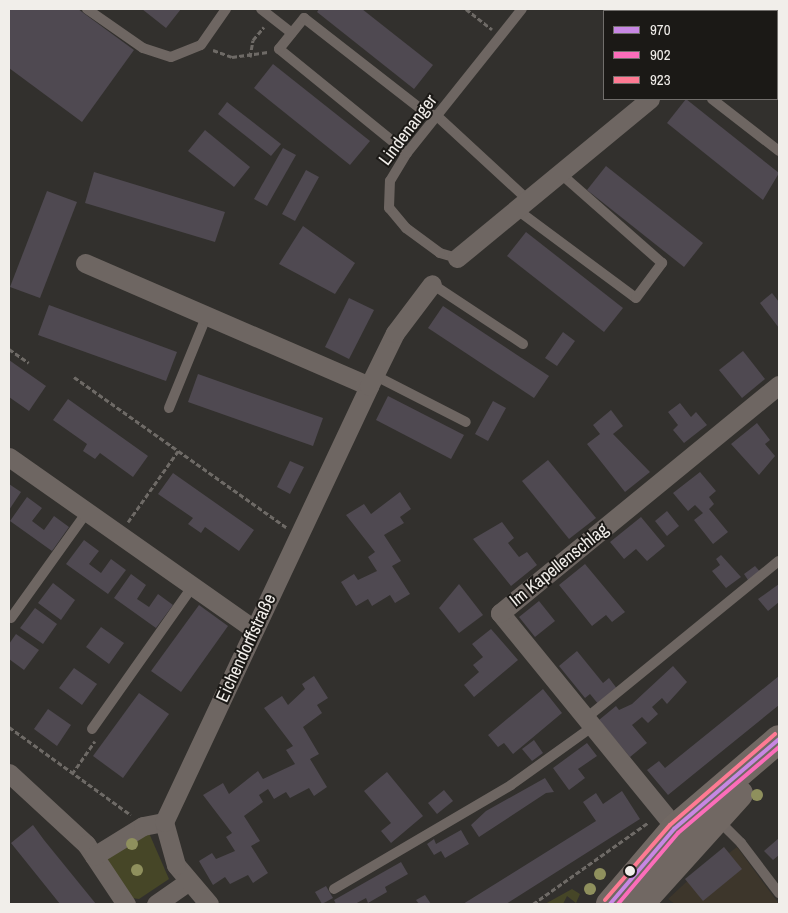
<!DOCTYPE html>
<html>
<head>
<meta charset="utf-8">
<style>
  body { margin:0 }
  #map { position:relative; width:788px; height:913px; overflow:hidden; background:#32302d; font-family:"Archivo Narrow",sans-serif }
  div>[style] { position:absolute }
  .built>* { inset:0; background:#3d362b }
  .green>* { inset:0; background:#464627 }
  .building>* { inset:0; background:#4f4951 }
  .path>* { height:3px; margin-top:-1.5px; transform-origin:0; background:repeating-linear-gradient(90deg,#6e6a66 0 5px,transparent 0 7.5px) }
  .lane>* { height:10px; margin:-5px; padding:0 5px; transform-origin:5px; border-radius:5px; background:#6e6662 }
  .street>* { height:19px; margin:-9.5px; padding:0 9.5px; transform-origin:9.5px; border-radius:9.5px; background:#6e6662 }
  .secondary>* { height:28px; margin:-14px; padding:0 14px; transform-origin:14px; border-radius:14px; background:#716863 }
  .bus-1>* { height:4px; margin:-2px; padding:0 2px; transform-origin:2px; border-radius:2px; background:#c787e3 }
  .bus-2>* { height:4px; margin:-2px; padding:0 2px; transform-origin:2px; border-radius:2px; background:#fb6dba }
  .bus-3>* { height:4px; margin:-2px; padding:0 2px; transform-origin:2px; border-radius:2px; background:#fe7a93 }
  .trees>* { width:12px; height:12px; margin:-6px; border-radius:50%; background:#8f905d }
  .dots>* { width:14px; height:14px; translate:-50% -50%; box-sizing:border-box; border:2px solid #1b1916; border-radius:50% }
  span { translate:-50% -50%; white-space:nowrap; text-align:center; line-height:1.15; -webkit-text-stroke:4px #1b1916; paint-order:stroke }
  .street-label { font-size:18px; color:#f1eeea }
  .frame { position:absolute; inset:0; border:10px solid #f1eeea; pointer-events:none }
  .legend { position:absolute; left:603px; top:10px; width:175px; height:90px; box-sizing:border-box; background:#1b1916; border:1px solid #716e6b; margin:0; padding:6px 9px; list-style:none; font-size:15px; color:#f1eeea }
  .legend li { display:flex; align-items:center; gap:10px; height:25px }
  .legend b { width:25px; border:1px solid #716e6b }
</style>
</head>
<body>
<div id="map">
  <div class="built">
    <i style="clip-path:polygon(724px 847px,729px 853px,737px 847px,779px 904px,675px 904px,668px 899px)"></i>
  </div>
  <div class="green">
    <i style="clip-path:polygon(149px 833px,169px 879px,139px 899px,132px 898px,106px 859px)"></i>
    <i style="clip-path:polygon(572px 889px,580px 894px,576px 903px,567px 896px,563px 904px,545px 904px)"></i>
  </div>
  <div class="building">
    <i style="clip-path:polygon(10px 9px,78px 9px,134px 50px,82px 122px,9px 68px)"></i>
    <i style="clip-path:polygon(142px 9px,181px 9px,166px 28px)"></i>
    <i style="clip-path:polygon(319px 9px,362px 9px,433px 65px,414px 89px,317px 12px)"></i>
    <i style="clip-path:polygon(777px 42px,779px 43px,779px 83px,777px 81px)"></i>
    <i style="clip-path:polygon(273px 64px,370px 141px,350px 165px,254px 88px)"></i>
    <i style="clip-path:polygon(686px 99px,779px 173px,763px 200px,667px 123px)"></i>
    <i style="clip-path:polygon(227px 102px,281px 144px,271px 156px,218px 114px)"></i>
    <i style="clip-path:polygon(205px 130px,250px 167px,234px 187px,188px 151px)"></i>
    <i style="clip-path:polygon(283px 148px,296px 155px,267px 206px,254px 199px)"></i>
    <i style="clip-path:polygon(606px 166px,703px 243px,684px 267px,587px 190px)"></i>
    <i style="clip-path:polygon(306px 170px,319px 177px,295px 221px,282px 214px)"></i>
    <i style="clip-path:polygon(94px 172px,225px 212px,215px 242px,85px 203px)"></i>
    <i style="clip-path:polygon(47px 191px,77px 202px,40px 298px,10px 287px)"></i>
    <i style="clip-path:polygon(303px 226px,355px 263px,335px 294px,279px 264px)"></i>
    <i style="clip-path:polygon(526px 232px,623px 308px,604px 332px,507px 256px)"></i>
    <i style="clip-path:polygon(772px 293px,779px 302px,779px 328px,760px 303px)"></i>
    <i style="clip-path:polygon(349px 298px,374px 310px,349px 359px,325px 347px)"></i>
    <i style="clip-path:polygon(49px 305px,177px 352px,166px 381px,38px 335px)"></i>
    <i style="clip-path:polygon(443px 306px,549px 376px,534px 398px,428px 328px)"></i>
    <i style="clip-path:polygon(563px 332px,575px 341px,557px 366px,545px 358px)"></i>
    <i style="clip-path:polygon(743px 351px,765px 379px,742px 398px,719px 370px)"></i>
    <i style="clip-path:polygon(9px 360px,46px 386px,29px 411px,9px 397px)"></i>
    <i style="clip-path:polygon(198px 374px,323px 418px,313px 446px,188px 402px)"></i>
    <i style="clip-path:polygon(388px 396px,464px 435px,451px 459px,376px 420px)"></i>
    <i style="clip-path:polygon(68px 399px,148px 456px,133px 477px,100px 453px,95px 459px,83px 451px,87px 444px,53px 420px)"></i>
    <i style="clip-path:polygon(493px 401px,506px 408px,488px 441px,475px 434px)"></i>
    <i style="clip-path:polygon(680px 403px,691px 417px,696px 412px,707px 425px,684px 443px,673px 430px,678px 425px,668px 412px)"></i>
    <i style="clip-path:polygon(611px 410px,623px 426px,613px 434px,650px 472px,625px 492px,587px 444px,600px 434px,593px 425px)"></i>
    <i style="clip-path:polygon(757px 423px,770px 440px,765px 444px,775px 456px,759px 475px,731px 444px)"></i>
    <i style="clip-path:polygon(548px 460px,596px 518px,569px 539px,522px 481px)"></i>
    <i style="clip-path:polygon(290px 461px,304px 467px,290px 494px,277px 487px)"></i>
    <i style="clip-path:polygon(700px 472px,716px 491px,709px 497px,714px 504px,709px 509px,728px 532px,713px 544px,694px 520px,703px 513px,695px 505px,688px 511px,673px 493px)"></i>
    <i style="clip-path:polygon(173px 473px,254px 530px,239px 551px,205px 527px,201px 533px,188px 524px,193px 518px,158px 494px)"></i>
    <i style="clip-path:polygon(9px 484px,21px 492px,9px 510px)"></i>
    <i style="clip-path:polygon(400px 492px,411px 509px,400px 517px,404px 523px,384px 535px,401px 561px,392px 566px,410px 594px,395px 603px,390px 595px,372px 606px,368px 599px,356px 606px,341px 582px,354px 574px,358px 580px,377px 571px,368px 557px,375px 552px,346px 515px,364px 504px,371px 514px)"></i>
    <i style="clip-path:polygon(27px 497px,42px 508px,32px 521px,44px 530px,54px 516px,69px 527px,52px 551px,10px 521px)"></i>
    <i style="clip-path:polygon(667px 511px,679px 526px,667px 536px,655px 521px)"></i>
    <i style="clip-path:polygon(641px 517px,665px 546px,647px 561px,636px 549px,624px 559px,610px 542px)"></i>
    <i style="clip-path:polygon(502px 522px,514px 538px,508px 543px,519px 557px,527px 552px,537px 565px,511px 586px,473px 539px)"></i>
    <i style="clip-path:polygon(84px 540px,99px 551px,89px 564px,101px 573px,111px 559px,126px 570px,108px 594px,66px 564px)"></i>
    <i style="clip-path:polygon(721px 555px,741px 577px,726px 588px,712px 571px,720px 565px,716px 559px)"></i>
    <i style="clip-path:polygon(585px 564px,625px 612px,612px 622px,606px 615px,592px 626px,559px 585px)"></i>
    <i style="clip-path:polygon(755px 566px,762px 574px,750px 583px,744px 574px)"></i>
    <i style="clip-path:polygon(131px 574px,146px 585px,137px 599px,149px 607px,158px 594px,173px 605px,156px 628px,114px 598px)"></i>
    <i style="clip-path:polygon(53px 583px,75px 600px,61px 620px,38px 603px)"></i>
    <i style="clip-path:polygon(459px 584px,483px 615px,459px 633px,439px 608px)"></i>
    <i style="clip-path:polygon(779px 584px,779px 602px,768px 611px,758px 599px)"></i>
    <i style="clip-path:polygon(539px 601px,555px 621px,535px 637px,519px 617px)"></i>
    <i style="clip-path:polygon(199px 605px,228px 626px,181px 692px,151px 671px)"></i>
    <i style="clip-path:polygon(35px 608px,57px 624px,43px 644px,20px 628px)"></i>
    <i style="clip-path:polygon(101px 627px,124px 643px,109px 664px,86px 647px)"></i>
    <i style="clip-path:polygon(491px 629px,518px 660px,474px 697px,464px 685px,479px 672px,473px 665px,483px 657px,472px 644px)"></i>
    <i style="clip-path:polygon(16px 634px,39px 650px,24px 670px,9px 659px,9px 644px)"></i>
    <i style="clip-path:polygon(577px 651px,603px 683px,609px 678px,618px 690px,599px 705px,590px 694px,585px 698px,559px 666px)"></i>
    <i style="clip-path:polygon(673px 666px,687px 682px,667px 704px,662px 698px,652px 707px,658px 714px,648px 723px,642px 717px,632px 725px,647px 743px,630px 757px,599px 720px,616px 706px,619px 710px,632px 704px)"></i>
    <i style="clip-path:polygon(74px 668px,97px 684px,82px 705px,59px 688px)"></i>
    <i style="clip-path:polygon(314px 676px,328px 698px,317px 705px,322px 713px,303px 727px,319px 754px,310px 759px,327px 787px,314px 796px,309px 788px,290px 798px,286px 792px,274px 799px,268px 789px,259px 795px,263px 802px,244px 816px,260px 841px,251px 846px,268px 873px,253px 883px,248px 875px,230px 884px,225px 877px,213px 885px,199px 861px,212px 853px,216px 859px,235px 851px,226px 837px,232px 833px,203px 795px,223px 783px,229px 794px,258px 771px,263px 779px,295px 764px,286px 750px,293px 746px,264px 708px,282px 696px,288px 705px,305px 689px,302px 684px)"></i>
    <i style="clip-path:polygon(779px 676px,779px 705px,668px 795px,647px 770px,659px 761px,665px 768px)"></i>
    <i style="clip-path:polygon(543px 689px,562px 713px,513px 754px,504px 743px,498px 747px,488px 735px)"></i>
    <i style="clip-path:polygon(139px 693px,169px 714px,123px 778px,93px 756px)"></i>
    <i style="clip-path:polygon(48px 709px,71px 725px,57px 746px,34px 729px)"></i>
    <i style="clip-path:polygon(534px 740px,543px 753px,532px 761px,522px 749px)"></i>
    <i style="clip-path:polygon(587px 743px,597px 756px,578px 769px,585px 778px,569px 790px,553px 768px)"></i>
    <i style="clip-path:polygon(387px 772px,423px 816px,391px 843px,381px 831px,391px 823px,364px 791px)"></i>
    <i style="clip-path:polygon(545px 778px,554px 792px,546px 793px,479px 837px,471px 825px,486px 811px)"></i>
    <i style="clip-path:polygon(444px 790px,453px 801px,437px 814px,428px 803px)"></i>
    <i style="clip-path:polygon(622px 791px,640px 819px,506px 904px,463px 904px,596px 821px,583px 802px,596px 793px,603px 804px)"></i>
    <i style="clip-path:polygon(33px 825px,44px 840px,96px 904px,60px 904px,11px 843px)"></i>
    <i style="clip-path:polygon(461px 830px,469px 844px,445px 858px,441px 851px,434px 855px,427px 844px,434px 839px,436px 844px)"></i>
    <i style="clip-path:polygon(779px 838px,779px 855px,773px 860px,764px 851px)"></i>
    <i style="clip-path:polygon(724px 847px,742px 869px,703px 901px,685px 879px)"></i>
    <i style="clip-path:polygon(401px 862px,408px 874px,385px 887px,387px 892px,368px 903px,366px 898px,355px 904px,336px 904px,334px 900px)"></i>
    <i style="clip-path:polygon(326px 886px,333px 898px,322px 904px,315px 892px)"></i>
    <i style="clip-path:polygon(425px 895px,431px 904px,419px 904px,416px 900px)"></i>
  </div>
  <div class="path">
    <i style="left:466px;top:9px;width:33px;rotate:38deg"></i>
    <i style="left:213px;top:50px;width:20px;rotate:20deg"></i>
    <i style="left:232px;top:57px;width:36px;rotate:-8deg"></i>
    <i style="left:250px;top:57px;width:17px;rotate:-80deg"></i>
    <i style="left:253px;top:40px;width:17px;rotate:-50deg"></i>
    <i style="left:9px;top:349px;width:24px;rotate:35deg"></i>
    <i style="left:74px;top:377px;width:260px;rotate:35.3deg"></i>
    <i style="left:128px;top:522px;width:87px;rotate:-54.8deg"></i>
    <i style="left:9px;top:727px;width:150px;rotate:35.8deg"></i>
    <i style="left:72px;top:774px;width:40px;rotate:-55.1deg"></i>
    <i style="left:533px;top:904px;width:142px;rotate:-35.3deg"></i>
  </div>
  <div class="lane">
    <i style="left:87px;top:9px;width:68px;rotate:34.9deg"></i>
    <i style="left:143px;top:48px;width:29px;rotate:18deg"></i>
    <i style="left:171px;top:57px;width:32px;rotate:-22deg"></i>
    <i style="left:201px;top:45px;width:44px;rotate:-55.2deg"></i>
    <i style="left:261px;top:9px;width:39px;rotate:38deg"></i>
    <i style="left:777px;top:90px;width:3px;rotate:45deg"></i>
    <i style="left:712px;top:99px;width:85px;rotate:37.8deg"></i>
    <i style="left:407px;top:153px;width:165px;rotate:-140.9deg"></i>
    <i style="left:279px;top:49px;width:40px;rotate:-51deg"></i>
    <i style="left:304px;top:18px;width:155px;rotate:37.9deg"></i>
    <i style="left:426px;top:113px;width:11px;rotate:15deg"></i>
    <i style="left:437px;top:116px;width:124px;rotate:42.7deg"></i>
    <i style="left:516px;top:209px;width:149px;rotate:36.6deg"></i>
    <i style="left:636px;top:298px;width:44px;rotate:-53.4deg"></i>
    <i style="left:662px;top:263px;width:135px;rotate:-138.6deg"></i>
    <i style="left:457px;top:258px;width:18px;rotate:-164deg"></i>
    <i style="left:440px;top:253px;width:42px;rotate:-143.7deg"></i>
    <i style="left:406px;top:228px;width:26px;rotate:-130deg"></i>
    <i style="left:389px;top:208px;width:27px;rotate:-88deg"></i>
    <i style="left:390px;top:181px;width:33px;rotate:-59deg"></i>
    <i style="left:407px;top:153px;width:184px;rotate:-51.4deg"></i>
    <i style="left:432px;top:284px;width:109px;rotate:33.4deg"></i>
    <i style="left:374px;top:375px;width:103px;rotate:27.1deg"></i>
    <i style="left:169px;top:408px;width:100px;rotate:-67.8deg"></i>
    <i style="left:11px;top:618px;width:130px;rotate:-54.4deg"></i>
    <i style="left:585px;top:719px;width:250px;rotate:-39.2deg"></i>
    <i style="left:92px;top:729px;width:175px;rotate:-54.8deg"></i>
    <i style="left:718px;top:820px;width:33px;rotate:45deg"></i>
    <i style="left:741px;top:843px;width:63px;rotate:52.8deg"></i>
    <i style="left:334px;top:889px;width:205px;rotate:-30.4deg"></i>
    <i style="left:511px;top:785px;width:100px;rotate:-35.6deg"></i>
  </div>
  <div class="street">
    <i style="left:757px;top:11px;width:4px;rotate:-34deg"></i>
    <i style="left:457px;top:258px;width:250px;rotate:-39.5deg"></i>
    <i style="left:85px;top:263px;width:309px;rotate:23.4deg"></i>
    <i style="left:9px;top:457px;width:299px;rotate:35.1deg"></i>
    <i style="left:9px;top:773px;width:105px;rotate:42.7deg"></i>
    <i style="left:86px;top:844px;width:72px;rotate:56.3deg"></i>
    <i style="left:682px;top:836px;width:288px;rotate:-129.2deg"></i>
    <i style="left:500px;top:613px;width:360px;rotate:-39.3deg"></i>
    <i style="left:94px;top:856px;width:57px;rotate:-31.5deg"></i>
    <i style="left:143px;top:826px;width:21px;rotate:-11deg"></i>
    <i style="left:156px;top:904px;width:38px;rotate:-35deg"></i>
    <i style="left:209px;top:904px;width:51px;rotate:-130.2deg"></i>
    <i style="left:176px;top:865px;width:45px;rotate:-105.6deg"></i>
    <i style="left:164px;top:822px;width:482px;rotate:-64.8deg"></i>
    <i style="left:369px;top:386px;width:59px;rotate:-63.9deg"></i>
    <i style="left:395px;top:333px;width:61px;rotate:-52.9deg"></i>
  </div>
  <div class="secondary">
    <i style="left:610px;top:904px;width:99px;rotate:-49.5deg"></i>
    <i style="left:674px;top:829px;width:138px;rotate:-40.6deg"></i>
    <i style="left:640px;top:904px;width:148px;rotate:-48deg"></i>
  </div>
  <div class="bus-1">
    <i style="left:610px;top:904px;width:99px;rotate:-49.5deg"></i>
    <i style="left:674px;top:829px;width:138px;rotate:-40.6deg"></i>
  </div>
  <div class="bus-2">
    <i style="left:618px;top:904px;width:93px;rotate:-49.8deg"></i>
    <i style="left:678px;top:833px;width:133px;rotate:-40.4deg"></i>
  </div>
  <div class="bus-3">
    <i style="left:605px;top:900px;width:99px;rotate:-49.1deg"></i>
    <i style="left:670px;top:825px;width:139px;rotate:-40.9deg"></i>
  </div>
  <div class="trees">
    <i style="left:757px;top:795px"></i>
    <i style="left:132px;top:844px"></i>
    <i style="left:137px;top:870px"></i>
    <i style="left:600px;top:874px"></i>
    <i style="left:590px;top:889px"></i>
  </div>
  <div class="dots">
    <i style="left:630px;top:871px;background:#f1eeea"></i>
  </div>
  <div class="street-label">
    <span style="left:408px;top:130px;rotate:-53deg">Lindenanger</span>
    <span style="left:559px;top:565px;rotate:-39deg">Im Kapellenschlag</span>
    <span style="left:246px;top:648px;rotate:-65deg">Eichendorffstraße</span>
  </div>
  <div class="frame"></div>
  <ul class="legend">
  <li><b style="height:6px;background:#c787e3"></b>970</li>
  <li><b style="height:6px;background:#fb6dba"></b>902</li>
  <li><b style="height:6px;background:#fe7a93"></b>923</li>
  </ul>
</div>
</body>
</html>
